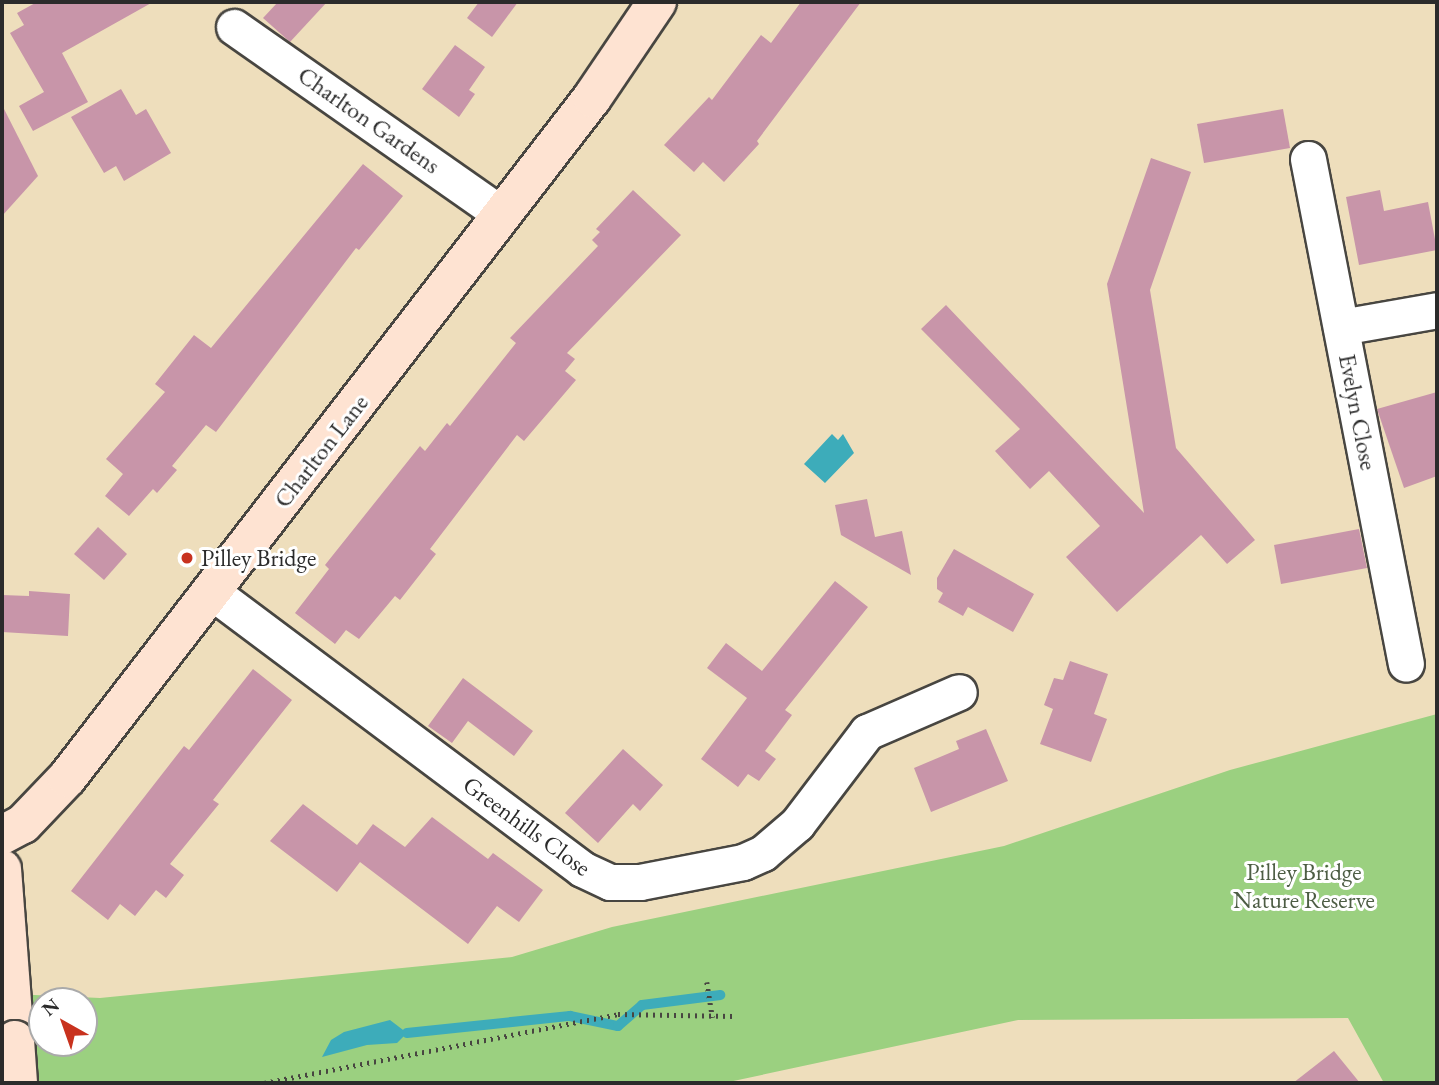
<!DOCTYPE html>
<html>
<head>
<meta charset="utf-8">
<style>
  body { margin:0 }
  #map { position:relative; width:1439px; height:1085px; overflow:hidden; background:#eedebc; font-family:"EB Garamond",serif }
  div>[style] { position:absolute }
  .green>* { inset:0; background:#9bd080 }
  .water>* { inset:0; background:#3dacba }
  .stream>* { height:10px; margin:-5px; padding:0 5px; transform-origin:5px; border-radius:5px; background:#3dacba }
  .building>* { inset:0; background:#c895a9 }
  .path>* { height:4.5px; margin-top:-2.25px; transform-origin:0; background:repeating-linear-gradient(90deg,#484641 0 2px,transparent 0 7px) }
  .roads { filter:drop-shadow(2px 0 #484641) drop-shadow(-2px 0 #484641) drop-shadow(0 2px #484641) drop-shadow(0 -2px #484641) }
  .street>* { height:35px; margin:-17.5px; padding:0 17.5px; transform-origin:17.5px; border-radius:17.5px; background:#fff }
  .secondary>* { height:38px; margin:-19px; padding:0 19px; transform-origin:19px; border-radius:19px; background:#fee3d2 }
  .bridges { filter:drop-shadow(2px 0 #484641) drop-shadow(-2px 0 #484641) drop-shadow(0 2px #484641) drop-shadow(0 -2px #484641) }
  .secondary-bridge>* { height:38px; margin:-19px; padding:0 19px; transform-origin:19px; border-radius:19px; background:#fee3d2 }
  .dots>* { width:19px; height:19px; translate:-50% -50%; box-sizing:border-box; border:4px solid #fff; border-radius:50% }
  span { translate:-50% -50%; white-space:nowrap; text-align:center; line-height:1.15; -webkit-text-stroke:6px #fff; paint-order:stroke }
  .street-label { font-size:24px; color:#2b2b2b }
  .poi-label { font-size:24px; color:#2b2b2b }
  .left { translate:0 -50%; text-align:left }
  .park-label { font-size:24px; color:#4d5d44 }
  .frame { position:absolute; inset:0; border:4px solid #2b2b2b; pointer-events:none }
  .north { position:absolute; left:28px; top:987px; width:70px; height:70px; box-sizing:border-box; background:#fff; border:2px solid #aaa; border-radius:50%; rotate:320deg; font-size:19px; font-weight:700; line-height:28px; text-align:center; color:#2b2b2b }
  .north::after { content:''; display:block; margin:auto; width:24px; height:32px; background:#c8321e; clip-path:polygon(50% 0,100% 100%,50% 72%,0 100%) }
</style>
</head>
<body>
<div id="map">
  <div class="green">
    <i style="clip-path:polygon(evenodd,1437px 714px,1437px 1083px,1384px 1083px,1348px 1018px,1018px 1020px,724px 1083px,2px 1083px,13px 994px,100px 998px,512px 957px,612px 927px,1004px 846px,1230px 770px,1437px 714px,42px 1001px,84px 1001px,84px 1043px,42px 1043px,42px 1001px)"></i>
  </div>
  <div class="water">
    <i style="clip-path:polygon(832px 434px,838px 440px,843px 434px,854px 453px,825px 483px,804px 464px)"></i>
    <i style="clip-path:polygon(390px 1020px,407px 1033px,397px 1043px,367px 1045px,322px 1057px,331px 1040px,344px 1032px)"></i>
  </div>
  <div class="stream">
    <i style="left:407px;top:1033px;width:164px;rotate:-6deg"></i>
    <i style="left:570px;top:1016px;width:49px;rotate:11.8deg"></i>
    <i style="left:618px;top:1026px;width:32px;rotate:-41deg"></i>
    <i style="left:642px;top:1005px;width:79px;rotate:-7.3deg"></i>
  </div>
  <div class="building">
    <i style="clip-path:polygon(37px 2px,153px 2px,62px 53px,88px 102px,33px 131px,19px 106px,44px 92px,10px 33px,24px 25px,17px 13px)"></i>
    <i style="clip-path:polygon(278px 2px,327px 2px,290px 42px,263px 18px)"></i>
    <i style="clip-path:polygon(479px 2px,518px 2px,492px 37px,467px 18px)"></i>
    <i style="clip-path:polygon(801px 2px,861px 2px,757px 141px,759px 144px,724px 182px,703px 162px,694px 172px,664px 145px,709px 97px,712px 100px,761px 35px,771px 43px)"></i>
    <i style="clip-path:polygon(455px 45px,485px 67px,469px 90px,475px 94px,459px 117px,422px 89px)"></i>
    <i style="clip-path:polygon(121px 89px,136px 115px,146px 109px,171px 153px,124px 181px,116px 166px,104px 173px,71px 117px)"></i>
    <i style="clip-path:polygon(2px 105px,38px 176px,2px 216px)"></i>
    <i style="clip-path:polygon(1283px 109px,1290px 148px,1204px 163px,1197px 124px)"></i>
    <i style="clip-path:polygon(1151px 158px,1191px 172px,1150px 290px,1176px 448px,1255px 540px,1227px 564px,1201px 535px,1117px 612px,1066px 557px,1100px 526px,1049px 471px,1030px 489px,995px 451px,1020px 429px,921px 329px,946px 305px,1144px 513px,1107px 284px)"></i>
    <i style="clip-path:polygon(363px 164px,403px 196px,359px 250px,356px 248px,216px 432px,206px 425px,172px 466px,177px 470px,157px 493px,153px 489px,129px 516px,105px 496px,123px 474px,106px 459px,165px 392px,155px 384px,194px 335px,211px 348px)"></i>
    <i style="clip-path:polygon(633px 190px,681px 235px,567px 353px,575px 359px,565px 371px,576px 380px,524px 441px,517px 435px,430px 549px,436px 554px,400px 600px,395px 596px,359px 639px,346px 630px,335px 644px,295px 613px,329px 569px,325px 565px,420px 446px,425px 451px,447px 423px,450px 426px,516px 343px,510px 338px,598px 246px,592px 240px,600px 232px,596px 229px)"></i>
    <i style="clip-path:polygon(1380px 190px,1384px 211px,1428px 202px,1437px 250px,1359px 265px,1346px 197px)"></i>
    <i style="clip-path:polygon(1437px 392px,1437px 476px,1404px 488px,1377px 409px)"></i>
    <i style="clip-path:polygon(867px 499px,875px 537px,902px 531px,911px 575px,841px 535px,835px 505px)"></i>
    <i style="clip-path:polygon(98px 527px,127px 554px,104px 580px,74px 554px)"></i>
    <i style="clip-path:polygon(1359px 529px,1367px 568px,1281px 584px,1274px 545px)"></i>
    <i style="clip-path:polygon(954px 549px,1034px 594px,1013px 632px,968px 607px,963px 616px,938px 602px,943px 593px,937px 589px,937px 578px)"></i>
    <i style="clip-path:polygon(835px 581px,868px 607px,785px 710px,792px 715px,765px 751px,776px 759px,759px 781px,748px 774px,738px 787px,701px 759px,747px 698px,707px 668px,726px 643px,762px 671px)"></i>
    <i style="clip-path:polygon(29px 591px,70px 594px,68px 636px,2px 632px,2px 595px,29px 596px)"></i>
    <i style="clip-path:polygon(1070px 661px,1108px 674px,1094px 714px,1107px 719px,1091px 762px,1040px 744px,1053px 709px,1044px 705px,1054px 678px,1063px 680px)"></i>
    <i style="clip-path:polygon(253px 669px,292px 700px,213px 800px,219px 804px,170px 864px,184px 875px,166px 898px,156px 890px,135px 916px,120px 904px,108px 920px,71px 891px,184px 746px,189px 750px)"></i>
    <i style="clip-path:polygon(463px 678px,533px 731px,514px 756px,468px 721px,452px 743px,428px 726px)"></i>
    <i style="clip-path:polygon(986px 729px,1008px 781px,931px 812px,914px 768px,959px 749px,956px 741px)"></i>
    <i style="clip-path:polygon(623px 749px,663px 785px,640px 811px,633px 804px,598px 843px,565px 813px)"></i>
    <i style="clip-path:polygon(303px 804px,357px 845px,373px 824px,405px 847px,432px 817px,488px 859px,493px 853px,543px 890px,519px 922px,497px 906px,468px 944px,360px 862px,337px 892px,270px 841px)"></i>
    <i style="clip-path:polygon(1334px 1051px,1360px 1083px,1293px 1083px)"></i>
  </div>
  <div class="path">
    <i style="left:707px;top:982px;width:36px;rotate:81deg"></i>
    <i style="left:264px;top:1083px;width:361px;rotate:-11deg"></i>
    <i style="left:618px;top:1014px;width:115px;rotate:1deg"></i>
  </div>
  <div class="roads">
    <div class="street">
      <i style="left:234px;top:27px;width:327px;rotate:35deg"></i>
      <i style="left:1308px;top:159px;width:514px;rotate:79.02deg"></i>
      <i style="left:1341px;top:327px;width:97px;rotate:-10deg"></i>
      <i style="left:212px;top:592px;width:462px;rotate:36.8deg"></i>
      <i style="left:582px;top:869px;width:31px;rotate:25deg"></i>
      <i style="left:610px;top:882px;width:30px"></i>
      <i style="left:640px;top:882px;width:105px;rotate:-11deg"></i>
      <i style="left:743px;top:862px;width:22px;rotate:-24deg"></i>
      <i style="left:763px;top:853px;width:45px;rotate:-40.5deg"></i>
      <i style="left:797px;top:824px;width:116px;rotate:-52.7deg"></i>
      <i style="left:867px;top:732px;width:100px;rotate:-23.5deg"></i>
    </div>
    <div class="secondary">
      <i style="left:2px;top:835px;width:24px;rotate:-28deg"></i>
      <i style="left:23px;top:824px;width:64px;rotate:-46.3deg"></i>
      <i style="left:67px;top:778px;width:859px;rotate:-52.33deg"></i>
      <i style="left:592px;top:98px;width:116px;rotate:-55.9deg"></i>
      <i style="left:2px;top:869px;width:171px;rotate:85.7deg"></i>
    </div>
  </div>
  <div class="bridges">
    <div class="secondary-bridge">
      <i style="left:15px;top:1040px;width:43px;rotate:86deg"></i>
    </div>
  </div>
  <div class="dots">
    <i style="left:187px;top:558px;background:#c8321e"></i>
  </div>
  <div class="street-label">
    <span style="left:369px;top:120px;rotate:35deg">Charlton Gardens</span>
    <span style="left:1358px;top:412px;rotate:79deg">Evelyn Close</span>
    <span style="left:321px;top:451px;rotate:-52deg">Charlton Lane</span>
    <span style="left:527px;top:826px;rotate:36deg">Greenhills Close</span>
  </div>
  <div class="poi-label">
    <span class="left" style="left:201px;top:558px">Pilley Bridge</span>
  </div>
  <div class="park-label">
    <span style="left:1304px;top:886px">Pilley Bridge<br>Nature Reserve</span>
  </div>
  <div class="frame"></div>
  <div class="north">N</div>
</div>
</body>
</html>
